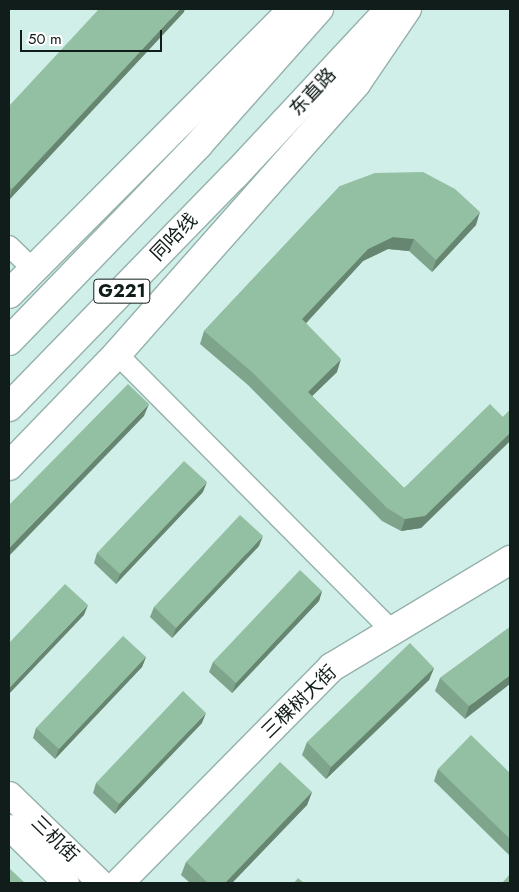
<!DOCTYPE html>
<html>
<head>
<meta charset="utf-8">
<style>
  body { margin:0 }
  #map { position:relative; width:519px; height:892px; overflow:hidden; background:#d0efe8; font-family:Jost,"Noto Sans SC",sans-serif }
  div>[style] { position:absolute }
  .roads { filter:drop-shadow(1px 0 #94b1ab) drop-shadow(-1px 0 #94b1ab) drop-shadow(0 1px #94b1ab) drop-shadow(0 -1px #94b1ab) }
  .minor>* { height:20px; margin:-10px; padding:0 10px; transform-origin:10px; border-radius:10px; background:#fff }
  .tertiary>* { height:25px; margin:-12.5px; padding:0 12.5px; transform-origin:12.5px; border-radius:12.5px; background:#fff }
  .secondary>* { height:28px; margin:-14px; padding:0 14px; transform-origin:14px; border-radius:14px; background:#fff }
  .trunk>* { height:28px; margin:-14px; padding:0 14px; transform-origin:14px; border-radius:14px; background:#fff }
  .wall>* { inset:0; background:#7ea48b }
  .shaded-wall>* { inset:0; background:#678671 }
  .building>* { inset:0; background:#93bfa2 }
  span { translate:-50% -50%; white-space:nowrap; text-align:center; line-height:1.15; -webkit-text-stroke:4px #fff; paint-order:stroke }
  .shield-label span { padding:1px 4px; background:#fff; border:1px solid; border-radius:4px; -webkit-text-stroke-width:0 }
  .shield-label { font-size:18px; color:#111d1a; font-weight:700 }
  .street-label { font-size:19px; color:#111d1a }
  .frame { position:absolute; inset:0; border:10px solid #111d1a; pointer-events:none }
  .scale { position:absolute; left:20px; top:30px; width:142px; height:22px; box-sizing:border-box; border:2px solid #111d1a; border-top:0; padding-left:6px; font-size:15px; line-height:18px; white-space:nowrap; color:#111d1a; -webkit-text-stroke:4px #fff; paint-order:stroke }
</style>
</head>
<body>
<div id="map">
  <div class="roads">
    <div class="minor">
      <i style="left:9px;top:246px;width:33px;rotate:44deg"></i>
      <i style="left:117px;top:354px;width:389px;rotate:45.2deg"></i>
    </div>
    <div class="tertiary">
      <i style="left:9px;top:794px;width:128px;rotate:44.1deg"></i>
      <i style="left:9px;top:827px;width:80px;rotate:44.5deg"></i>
    </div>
    <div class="secondary">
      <i style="left:9px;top:294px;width:402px;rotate:-45.1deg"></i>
      <i style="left:9px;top:466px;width:156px;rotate:-46deg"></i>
      <i style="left:117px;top:354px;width:361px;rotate:-48.5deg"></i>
      <i style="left:356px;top:84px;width:91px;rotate:-55.8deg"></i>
      <i style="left:119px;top:883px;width:303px;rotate:-45.4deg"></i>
      <i style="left:332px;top:667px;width:208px;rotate:-31deg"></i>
    </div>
    <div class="trunk">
      <i style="left:9px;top:341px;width:274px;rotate:-46deg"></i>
      <i style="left:199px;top:144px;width:181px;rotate:-48.4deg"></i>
      <i style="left:9px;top:407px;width:324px;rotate:-45.8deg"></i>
      <i style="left:235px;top:175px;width:227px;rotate:-47deg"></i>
    </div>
  </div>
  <div class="wall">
    <i style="clip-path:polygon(184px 12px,9px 200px,9px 106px)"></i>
    <i style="clip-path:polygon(340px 186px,476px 225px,432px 272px,409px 251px,388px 249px,363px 261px,306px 323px,337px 372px,312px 396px,404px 488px,503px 417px,510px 410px,510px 441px,421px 528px,401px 531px,382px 521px,248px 385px,200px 344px,204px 331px)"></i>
    <i style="clip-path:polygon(203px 492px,116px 584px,94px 563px,97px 553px)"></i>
    <i style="clip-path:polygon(259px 546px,172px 638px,150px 617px,154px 607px)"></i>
    <i style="clip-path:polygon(322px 591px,319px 601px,232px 693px,209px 672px,213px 662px)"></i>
    <i style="clip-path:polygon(510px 627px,465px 719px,435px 691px,440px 678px)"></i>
    <i style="clip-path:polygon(146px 657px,142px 667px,55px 759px,33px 738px,36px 728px)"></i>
    <i style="clip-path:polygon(434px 668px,429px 680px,326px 779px,302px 755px,307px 742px)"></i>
    <i style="clip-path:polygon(202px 723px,115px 814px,93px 793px,96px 783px)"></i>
    <i style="clip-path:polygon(438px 769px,510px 773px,510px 856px,434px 781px)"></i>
    <i style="clip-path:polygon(312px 792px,307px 805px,232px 883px,190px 883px,181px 875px,186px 862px)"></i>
  </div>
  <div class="shaded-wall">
    <i style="clip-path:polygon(180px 9px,185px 9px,184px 12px,9px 200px,12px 189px)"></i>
    <i style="clip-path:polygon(480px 212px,476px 225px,432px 272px,436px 260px)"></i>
    <i style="clip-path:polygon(393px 237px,414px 239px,409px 251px,388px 249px,363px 261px,298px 332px,302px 319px,368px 249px)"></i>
    <i style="clip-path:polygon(341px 359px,337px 372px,304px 404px,308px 392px)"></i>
    <i style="clip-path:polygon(149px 404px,144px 416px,9px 556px,9px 548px)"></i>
    <i style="clip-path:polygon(510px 433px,510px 441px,421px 528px,401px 531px,405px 519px)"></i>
    <i style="clip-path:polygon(207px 482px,203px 492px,116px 584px,120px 574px)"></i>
    <i style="clip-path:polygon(263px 536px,259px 546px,172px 638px,176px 628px)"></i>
    <i style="clip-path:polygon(322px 591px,319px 601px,232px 693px,236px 683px)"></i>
    <i style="clip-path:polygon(88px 605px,84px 615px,9px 694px,9px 688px)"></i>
    <i style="clip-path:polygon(146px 657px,142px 667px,55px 759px,59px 749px)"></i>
    <i style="clip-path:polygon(434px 668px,429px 680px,326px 779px,331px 767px)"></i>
    <i style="clip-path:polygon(510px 675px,510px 684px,465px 719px,469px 706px)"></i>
    <i style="clip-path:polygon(206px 713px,202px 723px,115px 814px,119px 804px)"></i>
    <i style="clip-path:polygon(312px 792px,307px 805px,232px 883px,225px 883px)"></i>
  </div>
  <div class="building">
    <i style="clip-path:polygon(99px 9px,180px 9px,12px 189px,9px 186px,9px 106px)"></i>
    <i style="clip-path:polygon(423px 172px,455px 189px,480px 212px,436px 260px,414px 239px,393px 237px,368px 249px,302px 319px,341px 359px,308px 392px,404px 488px,490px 404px,503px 417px,510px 410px,510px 433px,425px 516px,405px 519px,387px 508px,252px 372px,204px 331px,340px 186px,375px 173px)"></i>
    <i style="clip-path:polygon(128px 384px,149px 404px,9px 548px,9px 505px)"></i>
    <i style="clip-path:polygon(184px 461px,207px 482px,120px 574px,97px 553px)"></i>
    <i style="clip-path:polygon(240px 515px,263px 536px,176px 628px,154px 607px)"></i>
    <i style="clip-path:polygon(300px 570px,322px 591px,236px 683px,213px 662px)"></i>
    <i style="clip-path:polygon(65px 584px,88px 605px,9px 688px,9px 643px)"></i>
    <i style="clip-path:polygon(510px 627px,510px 675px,469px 706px,440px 678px)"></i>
    <i style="clip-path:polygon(123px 636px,146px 657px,59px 749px,36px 728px)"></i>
    <i style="clip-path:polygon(410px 643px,434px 668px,331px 767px,307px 742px)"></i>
    <i style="clip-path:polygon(183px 691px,206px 713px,119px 804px,96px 783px)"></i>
    <i style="clip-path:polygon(471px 735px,510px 773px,510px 839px,438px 769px)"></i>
    <i style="clip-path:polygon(280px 762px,312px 792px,225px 883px,208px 883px,186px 862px)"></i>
    <i style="clip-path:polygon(9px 868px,25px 883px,9px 883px)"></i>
    <i style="clip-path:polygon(510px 874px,510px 883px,502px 883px)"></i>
    <i style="clip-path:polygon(298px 878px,304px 883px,294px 883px)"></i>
  </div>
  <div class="shield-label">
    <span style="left:122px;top:291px">G221</span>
  </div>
  <div class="street-label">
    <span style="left:313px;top:92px;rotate:-47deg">东直路</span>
    <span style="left:174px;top:237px;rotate:-46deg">同哈线</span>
    <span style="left:299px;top:702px;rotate:-44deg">三棵树大街</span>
    <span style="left:55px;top:839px;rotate:44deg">三机街</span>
  </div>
  <div class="frame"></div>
  <div class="scale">50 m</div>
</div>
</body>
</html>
